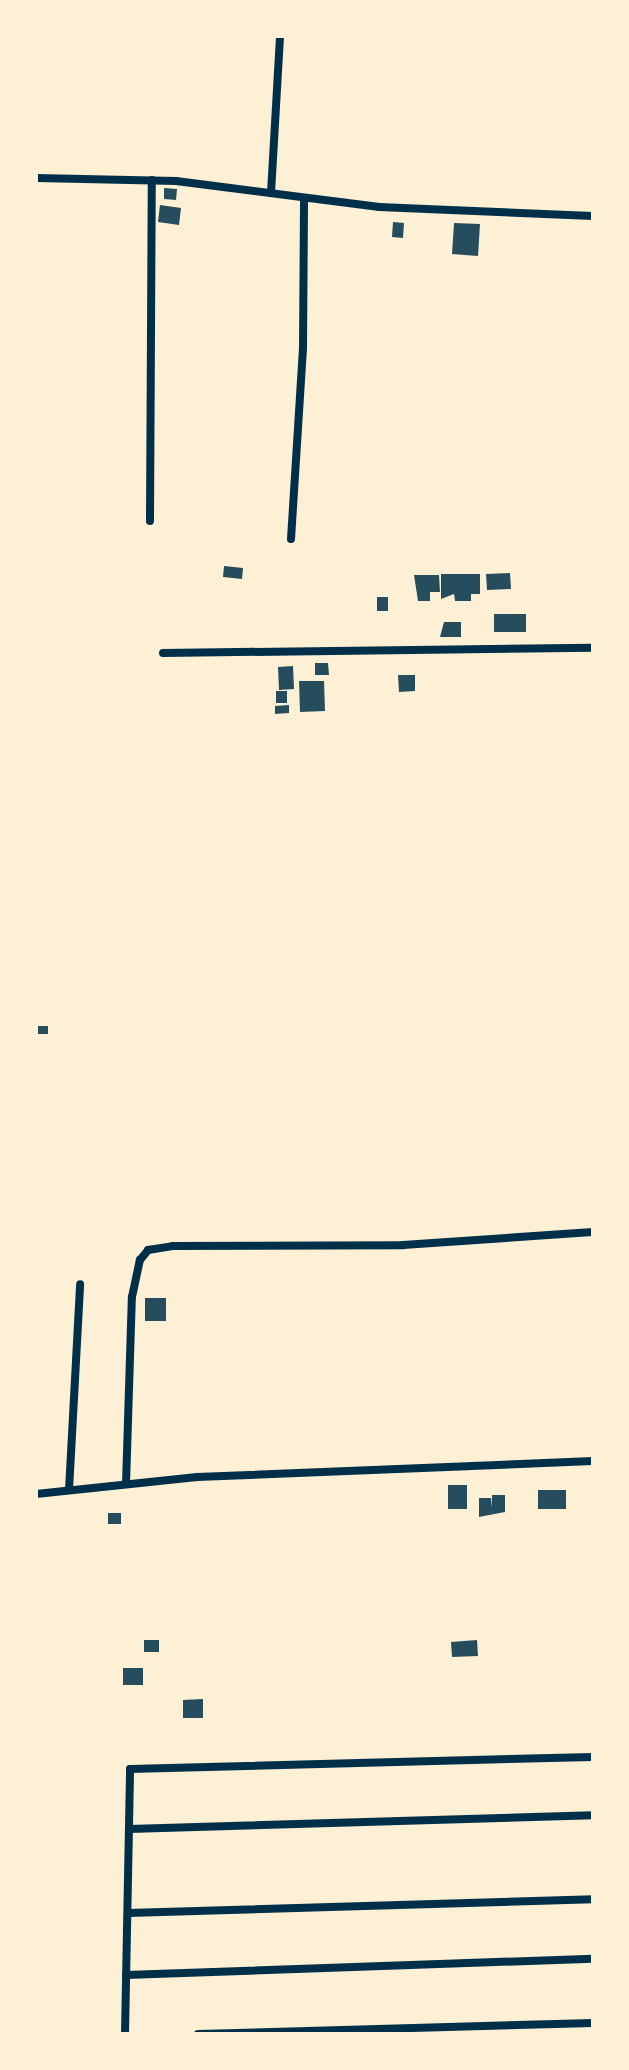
<!DOCTYPE html>
<html>
<head>
<meta charset="utf-8">
<style>
  body { margin:0 }
  #map { position:relative; width:629px; height:2070px; overflow:hidden; background:#fdf0d5; font-family:"DM Sans",sans-serif }
  div>[style] { position:absolute }
  .building>* { inset:0; background:#264d5e }
  .minor>* { height:8px; margin:-4px; padding:0 4px; transform-origin:4px; border-radius:4px; background:#003049 }
  span { translate:-50% -50%; white-space:nowrap; text-align:center; line-height:1.15; -webkit-text-stroke:6px #fdf0d5; paint-order:stroke }
  .frame { position:absolute; inset:0; border:38px solid #fdf0d5; pointer-events:none }
</style>
</head>
<body>
<div id="map">
  <div class="building">
    <i style="clip-path:polygon(164px 188px,177px 189px,176px 200px,164px 199px)"></i>
    <i style="clip-path:polygon(160px 205px,181px 208px,179px 225px,158px 222px)"></i>
    <i style="clip-path:polygon(393px 222px,404px 223px,403px 238px,392px 237px)"></i>
    <i style="clip-path:polygon(454px 223px,480px 224px,478px 256px,452px 254px)"></i>
    <i style="clip-path:polygon(224px 566px,243px 568px,242px 579px,223px 577px)"></i>
    <i style="clip-path:polygon(510px 573px,511px 589px,487px 590px,486px 574px)"></i>
    <i style="clip-path:polygon(441px 574px,480px 574px,480px 594px,471px 594px,471px 601px,455px 601px,454px 594px,441px 599px)"></i>
    <i style="clip-path:polygon(414px 575px,439px 575px,440px 592px,430px 592px,430px 601px,418px 601px)"></i>
    <i style="clip-path:polygon(377px 597px,388px 597px,388px 611px,377px 611px)"></i>
    <i style="clip-path:polygon(494px 614px,526px 614px,526px 632px,494px 632px)"></i>
    <i style="clip-path:polygon(444px 622px,461px 622px,461px 637px,440px 637px)"></i>
    <i style="clip-path:polygon(315px 663px,328px 663px,329px 675px,315px 675px)"></i>
    <i style="clip-path:polygon(293px 666px,294px 689px,279px 690px,278px 667px)"></i>
    <i style="clip-path:polygon(398px 675px,415px 675px,415px 691px,399px 692px)"></i>
    <i style="clip-path:polygon(299px 681px,324px 681px,325px 711px,300px 712px)"></i>
    <i style="clip-path:polygon(276px 691px,287px 691px,287px 703px,276px 703px)"></i>
    <i style="clip-path:polygon(289px 705px,289px 713px,275px 714px,275px 706px)"></i>
    <i style="clip-path:polygon(36px 1026px,48px 1026px,48px 1034px,36px 1034px)"></i>
    <i style="clip-path:polygon(145px 1298px,166px 1298px,166px 1321px,145px 1321px)"></i>
    <i style="clip-path:polygon(448px 1485px,467px 1485px,467px 1509px,448px 1509px)"></i>
    <i style="clip-path:polygon(538px 1490px,566px 1490px,566px 1509px,538px 1509px)"></i>
    <i style="clip-path:polygon(492px 1495px,505px 1495px,505px 1512px,479px 1517px,479px 1498px,491px 1498px,492px 1508px)"></i>
    <i style="clip-path:polygon(108px 1513px,121px 1513px,121px 1524px,108px 1524px)"></i>
    <i style="clip-path:polygon(144px 1640px,159px 1640px,159px 1652px,144px 1652px)"></i>
    <i style="clip-path:polygon(477px 1640px,478px 1656px,452px 1657px,451px 1642px)"></i>
    <i style="clip-path:polygon(123px 1668px,143px 1668px,143px 1685px,123px 1685px)"></i>
    <i style="clip-path:polygon(203px 1699px,203px 1718px,183px 1718px,183px 1700px)"></i>
  </div>
  <div class="minor">
    <i style="left:36px;top:178px;width:140px;rotate:1.2deg"></i>
    <i style="left:176px;top:181px;width:205px;rotate:7.3deg"></i>
    <i style="left:379px;top:207px;width:214px;rotate:2.4deg"></i>
    <i style="left:271px;top:193px;width:157px;rotate:-86.7deg"></i>
    <i style="left:150px;top:521px;width:341px;rotate:-89.7deg"></i>
    <i style="left:291px;top:539px;width:191px;rotate:-86.4deg"></i>
    <i style="left:303px;top:348px;width:149px;rotate:-89.6deg"></i>
    <i style="left:163px;top:653px;width:430px;rotate:-0.7deg"></i>
    <i style="left:126px;top:1484px;width:187px;rotate:-88.2deg"></i>
    <i style="left:132px;top:1297px;width:38px;rotate:-78deg"></i>
    <i style="left:140px;top:1260px;width:13px;rotate:-51deg"></i>
    <i style="left:148px;top:1250px;width:25px;rotate:-9deg"></i>
    <i style="left:173px;top:1246px;width:230px;rotate:-0.2deg"></i>
    <i style="left:403px;top:1245px;width:190px;rotate:-3.9deg"></i>
    <i style="left:69px;top:1490px;width:206px;rotate:-86.9deg"></i>
    <i style="left:36px;top:1494px;width:162px;rotate:-6deg"></i>
    <i style="left:197px;top:1477px;width:396px;rotate:-2.3deg"></i>
    <i style="left:129px;top:1829px;width:464px;rotate:-1.7deg"></i>
    <i style="left:128px;top:1913px;width:465px;rotate:-1.7deg"></i>
    <i style="left:126px;top:1975px;width:467px;rotate:-2deg"></i>
    <i style="left:125px;top:2034px;width:265px;rotate:-88.9deg"></i>
    <i style="left:130px;top:1769px;width:463px;rotate:-1.5deg"></i>
    <i style="left:198px;top:2034px;width:395px;rotate:-1.6deg"></i>
  </div>
  <div class="frame"></div>
</div>
</body>
</html>
